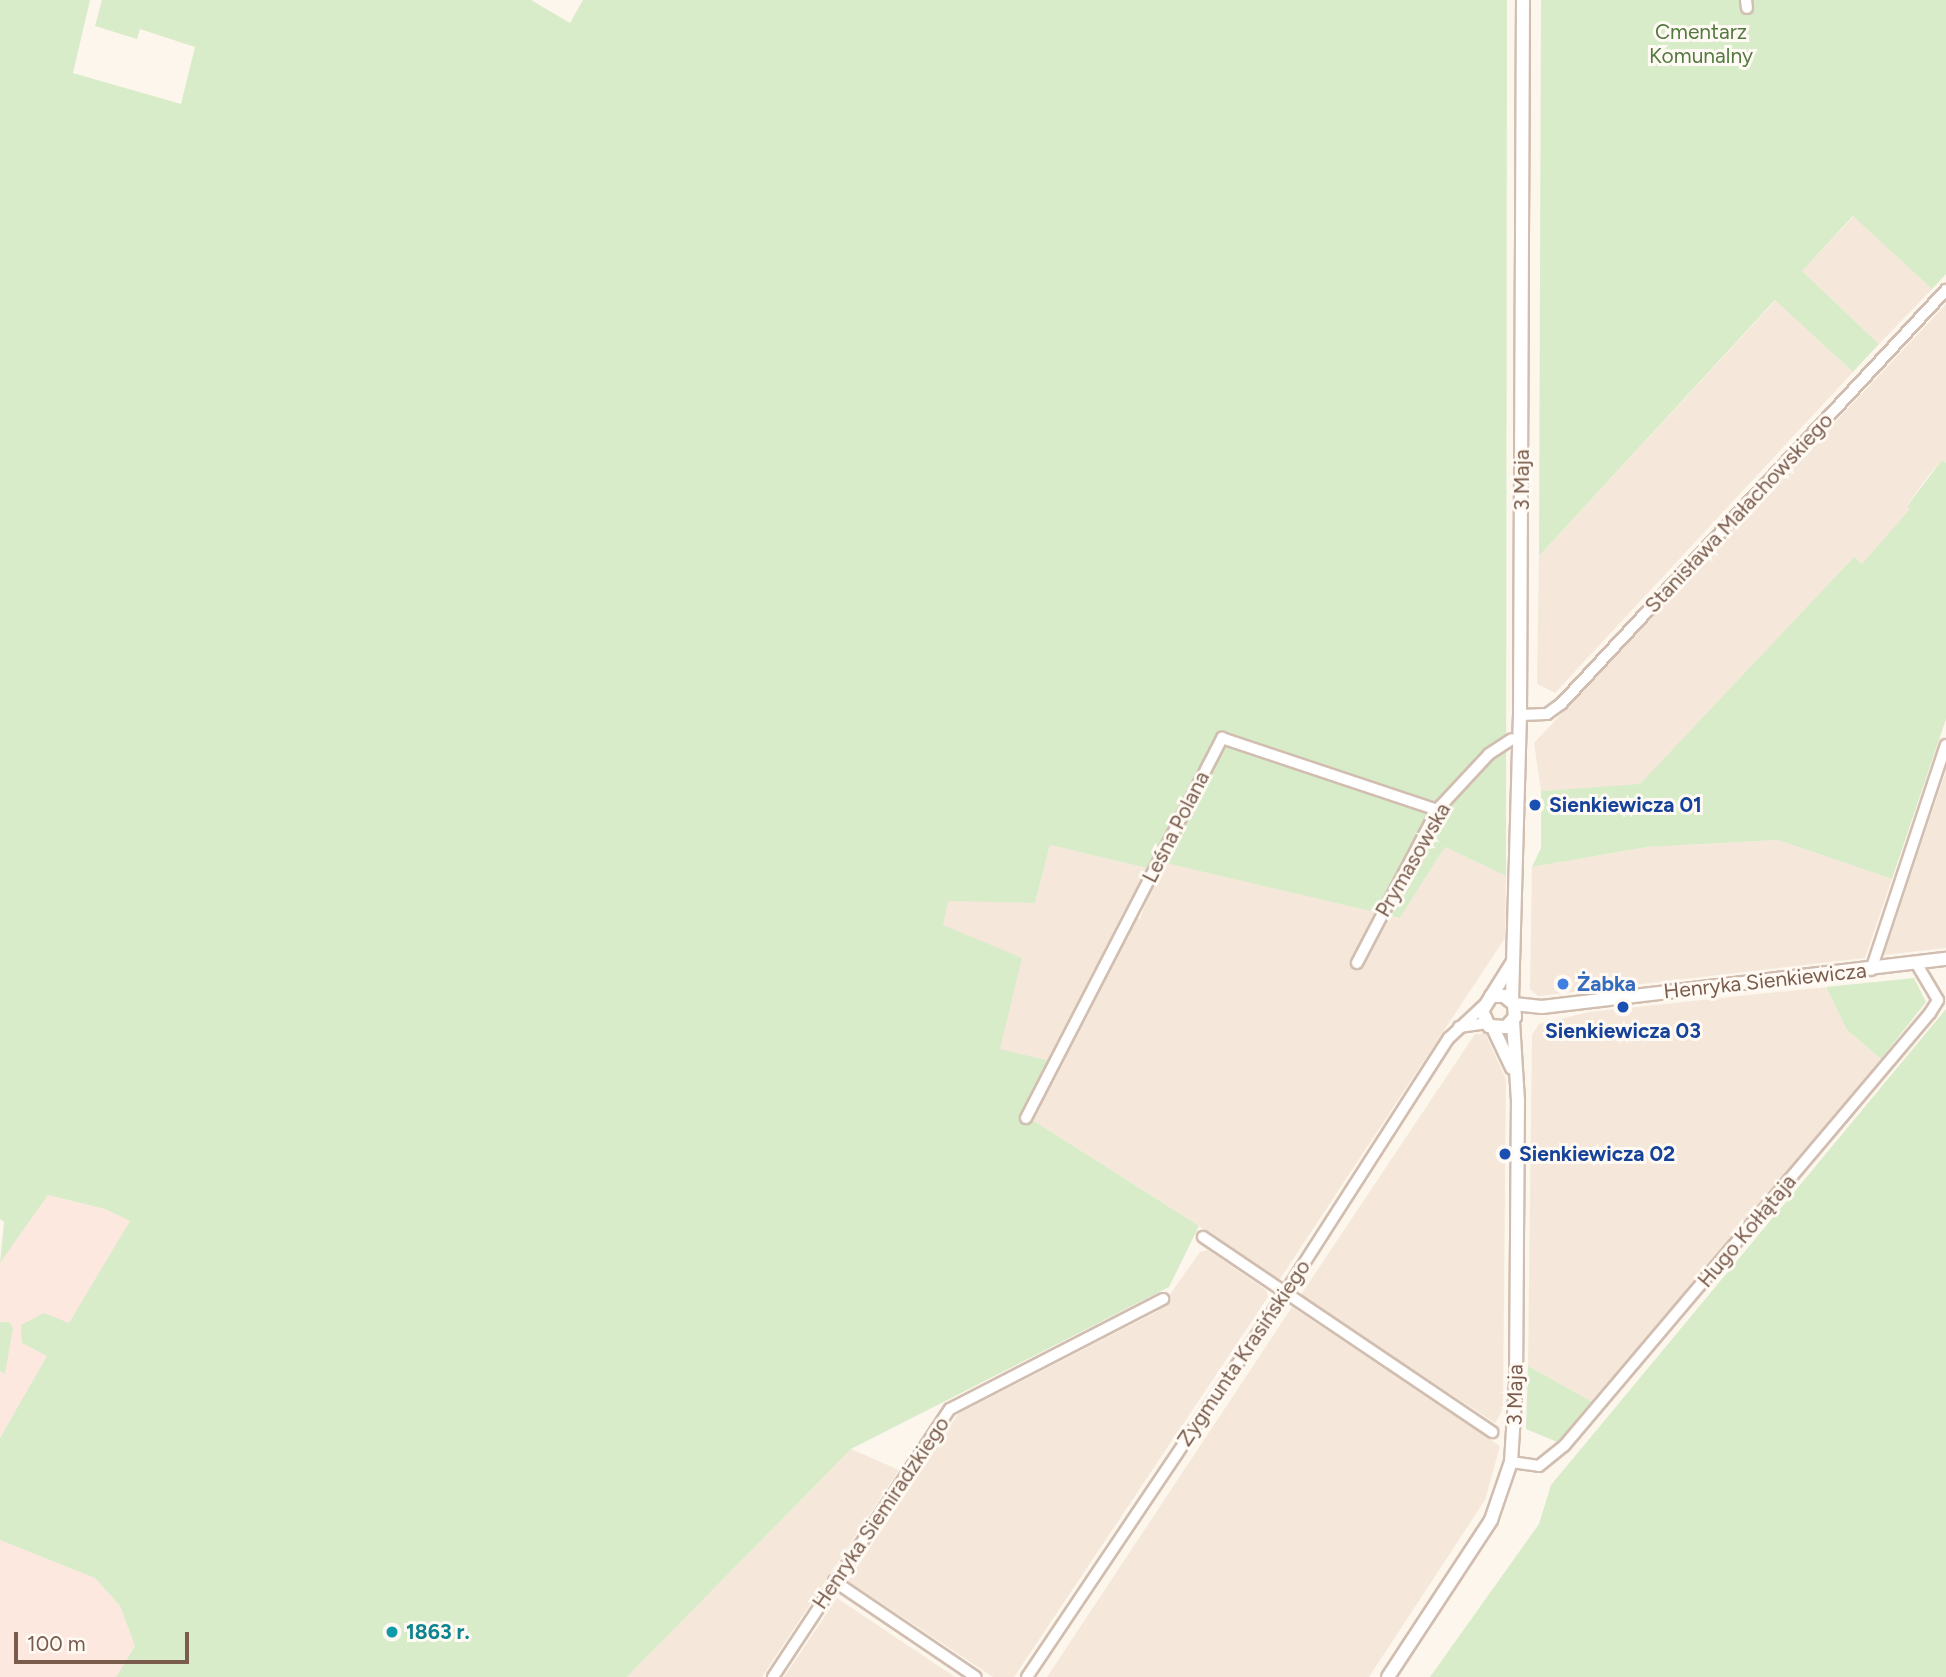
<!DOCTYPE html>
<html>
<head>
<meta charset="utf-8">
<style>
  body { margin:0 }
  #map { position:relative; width:1946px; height:1677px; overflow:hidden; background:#fdf6ec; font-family:Figtree,sans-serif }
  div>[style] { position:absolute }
  .residential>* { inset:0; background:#f5e8da }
  .commercial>* { inset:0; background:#fde8e0 }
  .green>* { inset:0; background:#d8ecc9 }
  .roads { filter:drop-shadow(2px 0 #d1beb0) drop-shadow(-2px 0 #d1beb0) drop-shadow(0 2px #d1beb0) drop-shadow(0 -2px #d1beb0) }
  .minor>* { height:10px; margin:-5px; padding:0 5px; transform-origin:5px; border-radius:5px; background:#fff }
  .tertiary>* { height:12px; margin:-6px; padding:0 6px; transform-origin:6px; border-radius:6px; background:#fff }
  .dots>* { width:19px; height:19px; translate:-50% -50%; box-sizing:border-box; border:4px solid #fffaf3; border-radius:50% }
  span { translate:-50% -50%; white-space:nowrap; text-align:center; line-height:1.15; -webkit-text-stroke:6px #fffaf3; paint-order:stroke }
  .park-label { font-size:21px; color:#537a41 }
  .street-label { font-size:21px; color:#7a5c4d }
  .transit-label { font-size:21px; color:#164399; font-weight:700 }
  .left { translate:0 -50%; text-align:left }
  .shop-label { font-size:21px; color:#366cbe; font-weight:700 }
  .culture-label { font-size:21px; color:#0d838f; font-weight:700 }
  .scale { position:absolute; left:14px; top:1632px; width:175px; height:32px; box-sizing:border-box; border:4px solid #7a5c4d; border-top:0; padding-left:9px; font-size:21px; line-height:24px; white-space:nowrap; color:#7a5c4d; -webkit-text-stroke:5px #fffaf3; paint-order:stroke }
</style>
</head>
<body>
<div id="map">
  <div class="residential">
    <i style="clip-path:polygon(1854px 216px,1932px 289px,1879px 344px,1802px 271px)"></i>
    <i style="clip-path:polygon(1776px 300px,1853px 372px,1555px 693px,1537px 684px,1539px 556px)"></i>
    <i style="clip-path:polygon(1946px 304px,1946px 463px,1942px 460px,1929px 475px,1907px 505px,1910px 509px,1862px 565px,1853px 558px,1640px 785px,1541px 791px,1534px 743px)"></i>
    <i style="clip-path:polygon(1946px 771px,1946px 948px,1884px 955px,1902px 899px)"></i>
    <i style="clip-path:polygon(1778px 840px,1892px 879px,1865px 958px,1538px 996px,1530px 989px,1532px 867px,1647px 847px)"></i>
    <i style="clip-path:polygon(1050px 845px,1151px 869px,1050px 1061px,999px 1049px,942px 924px,948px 900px,1035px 903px)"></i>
    <i style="clip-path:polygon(1445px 847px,1506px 876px,1505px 938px,1278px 1282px,1199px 1226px,1031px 1119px,1134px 917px,1140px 919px,1152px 883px,1159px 880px,1168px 863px,1400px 918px)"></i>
    <i style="clip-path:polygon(1826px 987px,1847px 1030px,1881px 1059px,1596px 1404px,1528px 1366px,1532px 1035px,1539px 1024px,1589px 1012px)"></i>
    <i style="clip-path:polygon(1485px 1033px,1506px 1079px,1503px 1409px,1495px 1423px,1300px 1296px,1475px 1034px)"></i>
    <i style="clip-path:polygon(1208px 1250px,1266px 1290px,1268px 1297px,1014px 1677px,993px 1677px,848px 1581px,958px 1414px,1158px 1311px,1200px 1252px)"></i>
    <i style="clip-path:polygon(1292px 1307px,1500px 1446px,1485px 1500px,1369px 1677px,1047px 1677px)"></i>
    <i style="clip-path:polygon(851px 1449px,899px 1470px,762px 1677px,627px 1677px)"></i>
    <i style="clip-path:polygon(837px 1598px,955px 1677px,784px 1677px)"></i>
  </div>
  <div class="commercial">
    <i style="clip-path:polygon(48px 1195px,105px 1209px,131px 1221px,0 1438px,0 1263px)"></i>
    <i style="clip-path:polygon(0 1540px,95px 1578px,120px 1606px,135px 1646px,116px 1677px,0 1677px)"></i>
  </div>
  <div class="green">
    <i style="clip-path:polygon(0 0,90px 0,73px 73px,181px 104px,195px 47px,140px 29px,137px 39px,95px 26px,102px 0,531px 0,570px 23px,583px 0,1507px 0,1506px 876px,1445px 847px,1400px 918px,1162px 862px,1151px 869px,1050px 845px,1035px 903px,948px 901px,943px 925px,1022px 958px,1000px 1049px,1050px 1061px,1031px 1119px,1199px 1226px,1169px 1287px,851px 1449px,627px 1677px,116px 1677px,135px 1646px,120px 1606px,95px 1578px,0 1540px,0 1438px,47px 1356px,22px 1343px,21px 1325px,44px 1313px,69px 1323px,130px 1221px,105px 1209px,48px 1195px,0 1263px,4px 1222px,0 1219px)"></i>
    <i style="clip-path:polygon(1541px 0,1946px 0,1946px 274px,1932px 289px,1853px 216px,1802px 271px,1879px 344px,1853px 372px,1775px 300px,1539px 556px)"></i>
    <i style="clip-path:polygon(1942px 460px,1946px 463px,1946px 719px,1892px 879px,1778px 840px,1647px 847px,1532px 867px,1541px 848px,1541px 791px,1640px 784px,1854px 557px,1862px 564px,1910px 509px,1907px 506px)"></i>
    <i style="clip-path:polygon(1914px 978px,1926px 1002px,1881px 1059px,1847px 1030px,1826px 987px)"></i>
    <i style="clip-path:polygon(1946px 1009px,1946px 1677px,1430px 1677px,1539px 1524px,1551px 1485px)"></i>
    <i style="clip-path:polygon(0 1322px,9px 1322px,13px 1328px,5px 1374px,0 1371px)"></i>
    <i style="clip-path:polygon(1528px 1366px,1596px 1404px,1557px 1442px,1526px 1429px)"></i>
  </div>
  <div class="roads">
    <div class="minor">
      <i style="left:1746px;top:0;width:8px;rotate:83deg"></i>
      <i style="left:1520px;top:715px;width:27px;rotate:-2deg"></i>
      <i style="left:1547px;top:714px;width:19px;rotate:-36deg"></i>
      <i style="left:1562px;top:703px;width:564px;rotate:-47.08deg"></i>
      <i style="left:1357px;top:963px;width:173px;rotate:-62.4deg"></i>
      <i style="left:1437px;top:810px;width:76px;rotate:-47.1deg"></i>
      <i style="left:1489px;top:754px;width:27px;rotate:-33deg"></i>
      <i style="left:1871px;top:970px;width:237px;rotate:-71.6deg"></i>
      <i style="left:1459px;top:1027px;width:27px;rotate:-8deg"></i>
      <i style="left:1026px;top:1118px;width:428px;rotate:-62.7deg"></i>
      <i style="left:1222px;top:738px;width:227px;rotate:18.5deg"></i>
      <i style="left:1203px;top:1237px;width:349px;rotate:34deg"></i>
      <i style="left:1511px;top:1462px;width:28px;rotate:8deg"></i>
      <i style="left:1539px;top:1466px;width:32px;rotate:-39deg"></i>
      <i style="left:1564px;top:1446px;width:567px;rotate:-49.79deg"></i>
      <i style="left:1930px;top:1013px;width:15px;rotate:-58deg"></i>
      <i style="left:1938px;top:1000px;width:43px;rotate:-120.7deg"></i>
      <i style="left:834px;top:1581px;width:171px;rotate:34.1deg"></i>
      <i style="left:773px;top:1677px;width:321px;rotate:-56.6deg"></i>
      <i style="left:950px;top:1409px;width:240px;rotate:-27.3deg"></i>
      <i style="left:1027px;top:1677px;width:463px;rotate:-56.1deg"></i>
      <i style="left:1285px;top:1293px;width:303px;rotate:-57.3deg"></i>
      <i style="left:1449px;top:1038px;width:47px;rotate:-43.3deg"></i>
    </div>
    <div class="tertiary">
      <i style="left:1491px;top:996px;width:13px"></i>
      <i style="left:1504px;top:996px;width:13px;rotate:39deg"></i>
      <i style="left:1514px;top:1004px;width:13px;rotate:86deg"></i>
      <i style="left:1515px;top:1017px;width:13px;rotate:132deg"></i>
      <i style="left:1506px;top:1027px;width:17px;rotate:-177deg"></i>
      <i style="left:1489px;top:1026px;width:17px;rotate:-115deg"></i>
      <i style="left:1482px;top:1011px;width:57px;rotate:-58deg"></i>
      <i style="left:1512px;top:1000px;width:285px;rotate:-88.4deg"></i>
      <i style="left:1520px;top:715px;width:715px;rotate:-89.76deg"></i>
      <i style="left:1514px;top:1004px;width:28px;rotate:6deg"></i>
      <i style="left:1542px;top:1007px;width:407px;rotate:-6.8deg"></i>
      <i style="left:1493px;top:1028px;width:44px;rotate:64.6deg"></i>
      <i style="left:1388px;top:1677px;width:188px;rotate:-56.7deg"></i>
      <i style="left:1491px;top:1520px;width:61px;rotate:-71deg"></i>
      <i style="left:1511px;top:1462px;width:80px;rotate:-86.4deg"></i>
      <i style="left:1516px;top:1382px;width:281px;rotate:-89.6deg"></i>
      <i style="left:1518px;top:1101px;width:80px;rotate:-93.6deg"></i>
    </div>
  </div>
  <div class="dots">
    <i style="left:1535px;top:805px;background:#1a4fb4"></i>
    <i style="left:1563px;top:984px;background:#3f7fe0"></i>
    <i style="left:1623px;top:1007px;background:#1a4fb4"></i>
    <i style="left:1505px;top:1154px;background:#1a4fb4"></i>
    <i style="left:392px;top:1632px;background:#0f9aa8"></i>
  </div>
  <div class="park-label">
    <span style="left:1701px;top:44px">Cmentarz<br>Komunalny</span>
  </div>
  <div class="street-label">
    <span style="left:1522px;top:480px;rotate:-90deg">3 Maja</span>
    <span style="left:1739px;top:513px;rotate:-47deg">Stanisława Małachowskiego</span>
    <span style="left:1176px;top:827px;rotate:-63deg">Leśna Polana</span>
    <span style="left:1413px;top:860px;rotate:-60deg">Prymasowska</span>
    <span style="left:1765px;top:981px;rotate:-6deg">Henryka Sienkiewicza</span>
    <span style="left:1747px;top:1231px;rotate:-50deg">Hugo Kołłątaja</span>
    <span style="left:1244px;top:1353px;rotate:-56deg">Zygmunta Krasińskiego</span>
    <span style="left:1515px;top:1395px;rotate:-89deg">3 Maja</span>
    <span style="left:881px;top:1513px;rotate:-56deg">Henryka Siemiradzkiego</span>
  </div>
  <div class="transit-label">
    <span class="left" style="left:1549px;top:805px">Sienkiewicza 01</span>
    <span style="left:1623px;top:1031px">Sienkiewicza 03</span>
    <span class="left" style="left:1519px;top:1154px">Sienkiewicza 02</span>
  </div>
  <div class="shop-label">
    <span class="left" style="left:1577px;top:984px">Żabka</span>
  </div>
  <div class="culture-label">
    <span class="left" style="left:406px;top:1632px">1863 r.</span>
  </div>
  <div class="scale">100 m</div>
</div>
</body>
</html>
